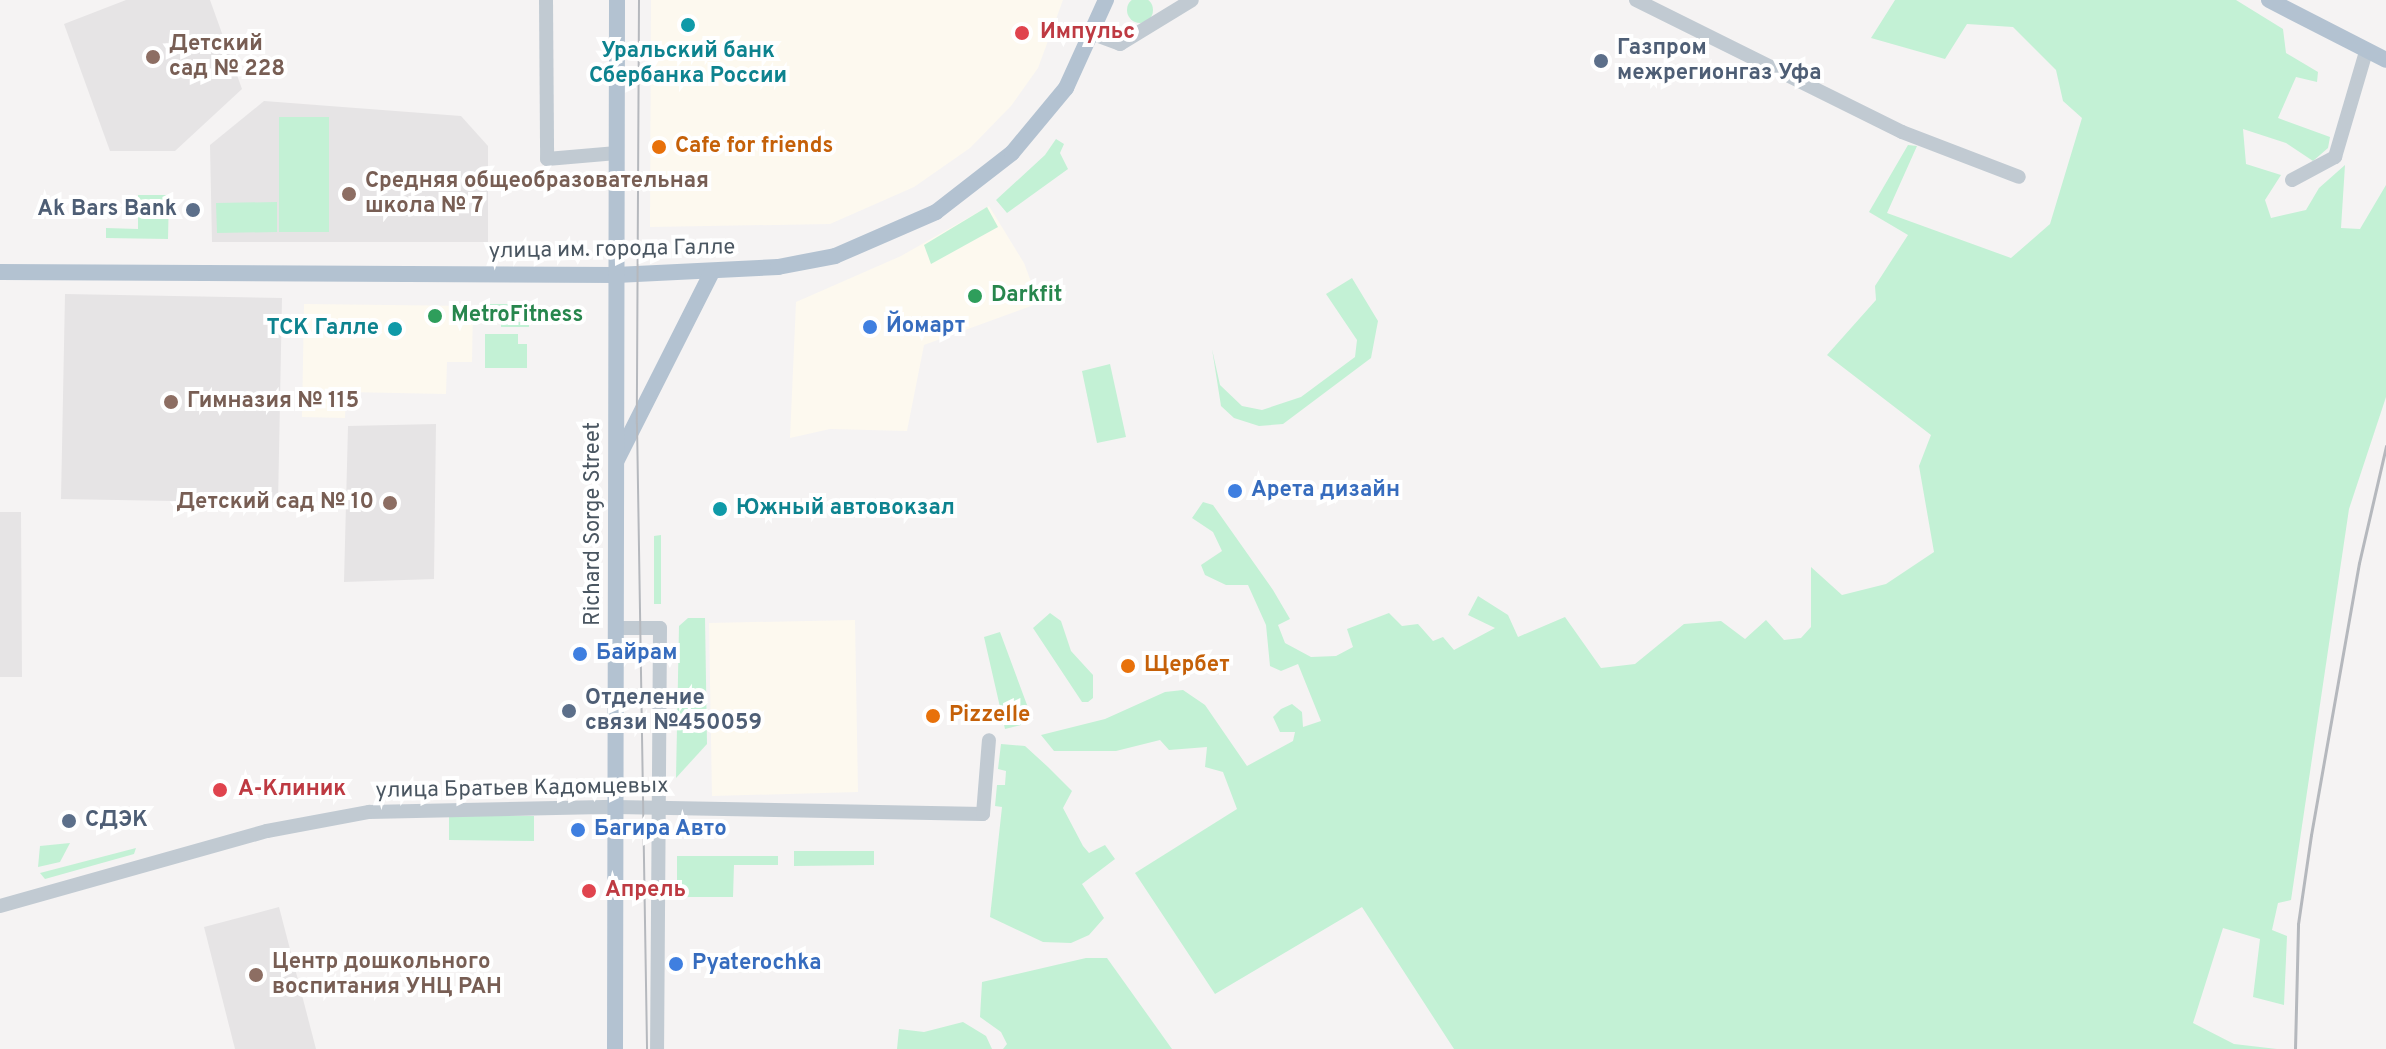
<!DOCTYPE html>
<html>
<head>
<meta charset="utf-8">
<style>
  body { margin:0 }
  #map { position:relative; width:2386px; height:1049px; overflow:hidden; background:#f5f3f3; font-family:Overpass,sans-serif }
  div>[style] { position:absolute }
  .commercial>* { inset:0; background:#fdf9ef }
  .education>* { inset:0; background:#e6e4e5 }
  .green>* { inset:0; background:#c3f1d5 }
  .round { border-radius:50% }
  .minor>* { height:14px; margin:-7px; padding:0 7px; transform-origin:7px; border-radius:7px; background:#c1cad2 }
  .major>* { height:16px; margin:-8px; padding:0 8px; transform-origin:8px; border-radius:8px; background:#b3c2d1 }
  .tram>* { height:2px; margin:-1px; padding:0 1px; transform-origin:1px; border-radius:1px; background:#b5b8bd }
  .rail>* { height:3px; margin:-1.5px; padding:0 1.5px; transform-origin:1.5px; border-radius:1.5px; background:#b5b8bd }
  .dots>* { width:22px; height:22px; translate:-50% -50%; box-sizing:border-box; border:4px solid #fff; border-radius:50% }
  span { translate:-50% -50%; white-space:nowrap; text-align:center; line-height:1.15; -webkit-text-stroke:8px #fff; paint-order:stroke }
  .health-label { font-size:22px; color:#be3a42; font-weight:700 }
  .left { translate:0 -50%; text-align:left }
  .education-label { font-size:22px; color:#785e54; font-weight:700 }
  .right { translate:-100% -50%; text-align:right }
  .service-label { font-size:22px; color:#4e5e75; font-weight:700 }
  .culture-label { font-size:22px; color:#0d838f; font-weight:700 }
  .food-label { font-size:22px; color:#c56008; font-weight:700 }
  .street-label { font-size:22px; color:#4a5661 }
  .leisure-label { font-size:22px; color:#27864d; font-weight:700 }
  .shop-label { font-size:22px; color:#366cbe; font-weight:700 }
</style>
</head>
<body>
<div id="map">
  <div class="commercial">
    <i style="clip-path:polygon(651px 0,1063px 0,1038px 68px,1011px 106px,970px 148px,914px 187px,830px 224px,650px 227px)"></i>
    <i style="clip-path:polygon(989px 206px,1024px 263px,1039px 303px,924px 345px,907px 431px,830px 429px,790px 438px,796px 302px,901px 256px)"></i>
    <i style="clip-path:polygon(304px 304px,473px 306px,472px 362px,447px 362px,446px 394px,346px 392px,345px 418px,302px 417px)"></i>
    <i style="clip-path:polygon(855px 620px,858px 792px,712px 796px,709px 623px)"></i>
  </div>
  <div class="education">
    <i style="clip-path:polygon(126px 0,210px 0,242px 89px,175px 151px,110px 151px,64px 24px)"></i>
    <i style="clip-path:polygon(264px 101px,461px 116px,488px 146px,488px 242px,212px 242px,210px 145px)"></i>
    <i style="clip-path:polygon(65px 294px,282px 298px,278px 503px,61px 499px)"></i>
    <i style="clip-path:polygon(436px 424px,434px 579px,344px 582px,348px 426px)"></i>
    <i style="clip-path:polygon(0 512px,21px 512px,22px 677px,0 677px)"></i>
    <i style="clip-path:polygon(279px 907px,316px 1049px,235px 1049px,204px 927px)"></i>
  </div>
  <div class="green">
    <i class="round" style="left:1127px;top:-3px;width:26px;height:26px"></i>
    <i style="clip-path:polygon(1895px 0,2236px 0,2283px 29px,2286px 53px,2318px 72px,2317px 82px,2296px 77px,2278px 118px,2330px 137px,2328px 148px,2313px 161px,2286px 143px,2243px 129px,2246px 164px,2281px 175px,2265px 200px,2271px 218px,2306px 210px,2319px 188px,2345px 165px,2341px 228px,2360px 229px,2386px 185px,2386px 397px,2349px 509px,2291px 900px,2278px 903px,2272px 930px,2287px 936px,2284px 1005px,2253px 997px,2260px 939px,2223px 928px,2193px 1023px,2234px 1044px,2277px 1049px,1454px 1049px,1362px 907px,1215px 994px,1135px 873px,1237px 809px,1223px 772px,1205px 767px,1207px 747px,1169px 750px,1160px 740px,1116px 751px,1054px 751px,1041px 735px,1105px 719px,1165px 692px,1183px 690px,1205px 705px,1247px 766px,1293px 741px,1295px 732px,1280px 732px,1273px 717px,1281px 709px,1292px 704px,1302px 712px,1303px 727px,1321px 721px,1298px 664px,1281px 671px,1270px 666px,1266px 625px,1248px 585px,1226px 585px,1205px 575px,1201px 565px,1222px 551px,1213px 532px,1192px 518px,1203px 502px,1213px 505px,1273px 590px,1290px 619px,1278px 625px,1285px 643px,1311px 657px,1336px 656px,1353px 647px,1347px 629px,1389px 613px,1402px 626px,1418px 624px,1433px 641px,1443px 637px,1454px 650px,1495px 628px,1468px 615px,1478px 596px,1508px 615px,1518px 637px,1565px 617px,1601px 668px,1635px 664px,1684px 624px,1721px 621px,1745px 639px,1766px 620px,1784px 640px,1801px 638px,1811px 627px,1811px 567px,1842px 595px,1886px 584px,1934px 552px,1919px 466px,1931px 435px,1827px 355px,1876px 300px,1875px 286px,1908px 235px,1869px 212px,1908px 145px,1917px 146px,1887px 213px,2011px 258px,2050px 224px,2082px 118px,2063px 101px,2056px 70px,2013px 27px,1967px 24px,1945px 59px,1871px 38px)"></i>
    <i style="clip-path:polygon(279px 117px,329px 117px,329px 232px,279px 232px)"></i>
    <i style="clip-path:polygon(1056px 139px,1064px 144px,1060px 153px,1068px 169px,1007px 213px,996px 200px,1045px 155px)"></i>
    <i style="clip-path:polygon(138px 195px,169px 195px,168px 239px,106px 238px,106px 228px,138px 229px)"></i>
    <i style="clip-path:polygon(277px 202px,277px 232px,217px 233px,216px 203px)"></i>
    <i style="clip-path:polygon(987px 207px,998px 227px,931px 264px,924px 245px)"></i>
    <i style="clip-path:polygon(1352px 278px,1378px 321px,1371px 358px,1283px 424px,1259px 426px,1234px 418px,1221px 406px,1212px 349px,1220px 385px,1242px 406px,1262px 410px,1301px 397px,1355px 357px,1357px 340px,1326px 294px)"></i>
    <i style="clip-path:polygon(489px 304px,512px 304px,512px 322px,529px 322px,529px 327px,501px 327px,501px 314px,489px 314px)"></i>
    <i style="clip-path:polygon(485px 334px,518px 334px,518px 344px,527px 344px,527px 368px,485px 368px)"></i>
    <i style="clip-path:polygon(1110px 364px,1126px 437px,1097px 443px,1082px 371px)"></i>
    <i style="clip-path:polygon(661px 535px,661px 604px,654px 604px,654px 536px)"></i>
    <i style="clip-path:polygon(1050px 613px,1061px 621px,1071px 651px,1093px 675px,1093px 698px,1088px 702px,1082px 702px,1033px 628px)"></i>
    <i style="clip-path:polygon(688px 618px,705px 618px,707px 744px,676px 778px,679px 626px)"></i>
    <i style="clip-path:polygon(1000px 632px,1030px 713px,1019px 718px,1021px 725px,1005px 729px,984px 637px)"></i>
    <i style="clip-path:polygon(1001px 744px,1025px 746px,1048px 767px,1072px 791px,1063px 808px,1083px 846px,1089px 853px,1105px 845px,1115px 859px,1082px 884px,1104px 918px,1089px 935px,1071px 943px,1043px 942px,990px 917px,1002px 807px,995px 806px,997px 785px,1005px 785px,1006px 771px,998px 769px)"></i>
    <i style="clip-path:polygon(588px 784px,588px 796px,554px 796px,546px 785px)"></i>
    <i style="clip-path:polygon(449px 815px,534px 816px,534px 841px,449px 840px)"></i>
    <i style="clip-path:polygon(70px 843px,60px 862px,38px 867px,40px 846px)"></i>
    <i style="clip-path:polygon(136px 848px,134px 854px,45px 879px,40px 873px)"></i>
    <i style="clip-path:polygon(794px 851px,874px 851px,874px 865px,794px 866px)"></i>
    <i style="clip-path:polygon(677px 856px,778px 856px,778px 865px,734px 865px,733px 897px,677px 897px)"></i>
    <i style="clip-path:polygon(1086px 958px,1107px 958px,1172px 1049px,1003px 1049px,1007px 1044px,1001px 1032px,980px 1017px,982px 982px)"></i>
    <i style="clip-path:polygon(963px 1022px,986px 1036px,992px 1049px,897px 1049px,899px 1029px,924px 1032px)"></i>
  </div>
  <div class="minor">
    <i style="left:546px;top:0;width:159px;rotate:89.6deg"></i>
    <i style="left:547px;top:159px;width:70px;rotate:-4.9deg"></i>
    <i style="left:1636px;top:0;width:297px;rotate:26.4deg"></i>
    <i style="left:1902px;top:132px;width:125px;rotate:21deg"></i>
    <i style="left:1093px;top:34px;width:29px;rotate:20deg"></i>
    <i style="left:1120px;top:44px;width:84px;rotate:-31.4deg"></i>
    <i style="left:2292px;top:180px;width:49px;rotate:-28.1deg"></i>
    <i style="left:2335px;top:157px;width:109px;rotate:-73.6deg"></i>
    <i style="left:616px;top:628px;width:44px"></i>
    <i style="left:660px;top:628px;width:421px;rotate:90.4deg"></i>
    <i style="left:0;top:906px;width:277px;rotate:-15.7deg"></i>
    <i style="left:267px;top:831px;width:104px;rotate:-10.6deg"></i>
    <i style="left:369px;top:812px;width:247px;rotate:-1.2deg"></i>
    <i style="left:616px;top:807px;width:367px;rotate:1.1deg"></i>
    <i style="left:983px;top:814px;width:74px;rotate:-85.4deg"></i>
  </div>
  <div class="major">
    <i style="left:2269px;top:0;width:131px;rotate:27.1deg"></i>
    <i style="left:0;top:272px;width:616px;rotate:0.28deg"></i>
    <i style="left:616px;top:275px;width:162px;rotate:-2.8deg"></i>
    <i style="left:778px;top:267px;width:58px;rotate:-10.9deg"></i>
    <i style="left:835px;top:256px;width:110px;rotate:-23.5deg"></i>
    <i style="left:936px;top:212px;width:96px;rotate:-37.8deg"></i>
    <i style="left:1012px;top:153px;width:85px;rotate:-50.3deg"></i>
    <i style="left:1066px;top:88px;width:97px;rotate:-65.6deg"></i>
    <i style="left:617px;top:460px;width:211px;rotate:-63.2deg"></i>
    <i style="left:615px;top:1049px;width:1049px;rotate:-89.89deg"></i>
  </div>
  <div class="tram">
    <i style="left:639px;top:0;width:424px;rotate:90.3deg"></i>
    <i style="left:637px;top:424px;width:625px;rotate:89.08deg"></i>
  </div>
  <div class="rail">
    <i style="left:2295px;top:1049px;width:125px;rotate:-88.6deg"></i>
    <i style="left:2298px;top:924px;width:90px;rotate:-81.7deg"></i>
    <i style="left:2311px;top:835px;width:276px;rotate:-80deg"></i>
    <i style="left:2359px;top:563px;width:120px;rotate:-77deg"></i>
  </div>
  <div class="dots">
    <i style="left:688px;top:25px;background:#0f9aa8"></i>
    <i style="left:1022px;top:33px;background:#e0444e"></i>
    <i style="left:153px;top:57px;background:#8d6e63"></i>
    <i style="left:1601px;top:61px;background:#5c6f8a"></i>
    <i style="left:659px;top:147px;background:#e8710a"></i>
    <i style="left:349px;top:194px;background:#8d6e63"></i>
    <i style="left:193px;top:210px;background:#5c6f8a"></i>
    <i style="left:975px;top:296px;background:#2e9e5b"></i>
    <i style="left:435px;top:316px;background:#2e9e5b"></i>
    <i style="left:870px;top:327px;background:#3f7fe0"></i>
    <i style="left:395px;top:329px;background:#0f9aa8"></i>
    <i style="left:171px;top:402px;background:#8d6e63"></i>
    <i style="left:1235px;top:491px;background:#3f7fe0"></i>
    <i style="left:390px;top:503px;background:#8d6e63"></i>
    <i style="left:720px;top:509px;background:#0f9aa8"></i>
    <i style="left:580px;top:654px;background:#3f7fe0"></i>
    <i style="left:1128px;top:666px;background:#e8710a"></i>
    <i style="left:569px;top:711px;background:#5c6f8a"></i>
    <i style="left:933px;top:716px;background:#e8710a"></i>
    <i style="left:220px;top:790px;background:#e0444e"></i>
    <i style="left:69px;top:821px;background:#5c6f8a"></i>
    <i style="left:578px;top:830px;background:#3f7fe0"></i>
    <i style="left:589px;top:891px;background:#e0444e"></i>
    <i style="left:676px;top:964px;background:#3f7fe0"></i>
    <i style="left:256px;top:975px;background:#8d6e63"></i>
  </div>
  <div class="health-label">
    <span class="left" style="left:1040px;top:33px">Импульс</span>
    <span class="left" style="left:238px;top:790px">А-Клиник</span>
    <span class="left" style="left:605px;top:891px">Апрель</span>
  </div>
  <div class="education-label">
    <span class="left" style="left:169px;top:57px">Детский<br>сад № 228</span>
    <span class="left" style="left:365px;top:194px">Средняя общеобразовательная<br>школа № 7</span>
    <span class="left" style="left:187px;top:402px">Гимназия № 115</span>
    <span class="right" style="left:374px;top:503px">Детский сад № 10</span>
    <span class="left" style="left:272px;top:975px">Центр дошкольного<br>воспитания УНЦ РАН</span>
  </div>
  <div class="service-label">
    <span class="left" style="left:1617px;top:61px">Газпром<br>межрегионгаз Уфа</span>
    <span class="right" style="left:177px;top:210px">Ak Bars Bank</span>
    <span class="left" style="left:585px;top:711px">Отделение<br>связи №450059</span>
    <span class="left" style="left:85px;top:821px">СДЭК</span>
  </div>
  <div class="culture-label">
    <span style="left:688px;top:64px">Уральский банк<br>Сбербанка России</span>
    <span class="right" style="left:379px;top:329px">ТСК Галле</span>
    <span class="left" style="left:736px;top:509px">Южный автовокзал</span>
  </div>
  <div class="food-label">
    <span class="left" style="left:675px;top:147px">Cafe for friends</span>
    <span class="left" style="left:1144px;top:666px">Щербет</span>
    <span class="left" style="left:949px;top:716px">Pizzelle</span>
  </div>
  <div class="street-label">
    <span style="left:612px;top:250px;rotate:-1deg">улица им. города Галле</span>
    <span style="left:594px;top:524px;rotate:-90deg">Richard Sorge Street</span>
    <span style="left:522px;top:789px;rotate:-1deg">улица Братьев Кадомцевых</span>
  </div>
  <div class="leisure-label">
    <span class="left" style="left:991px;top:296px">Darkfit</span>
    <span class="left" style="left:451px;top:316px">MetroFitness</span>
  </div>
  <div class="shop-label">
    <span class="left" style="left:886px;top:327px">Йомарт</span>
    <span class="left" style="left:1251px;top:491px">Арета дизайн</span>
    <span class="left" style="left:596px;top:654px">Байрам</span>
    <span class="left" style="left:594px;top:830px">Багира Авто</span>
    <span class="left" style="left:692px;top:964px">Pyaterochka</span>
  </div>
</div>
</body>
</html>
